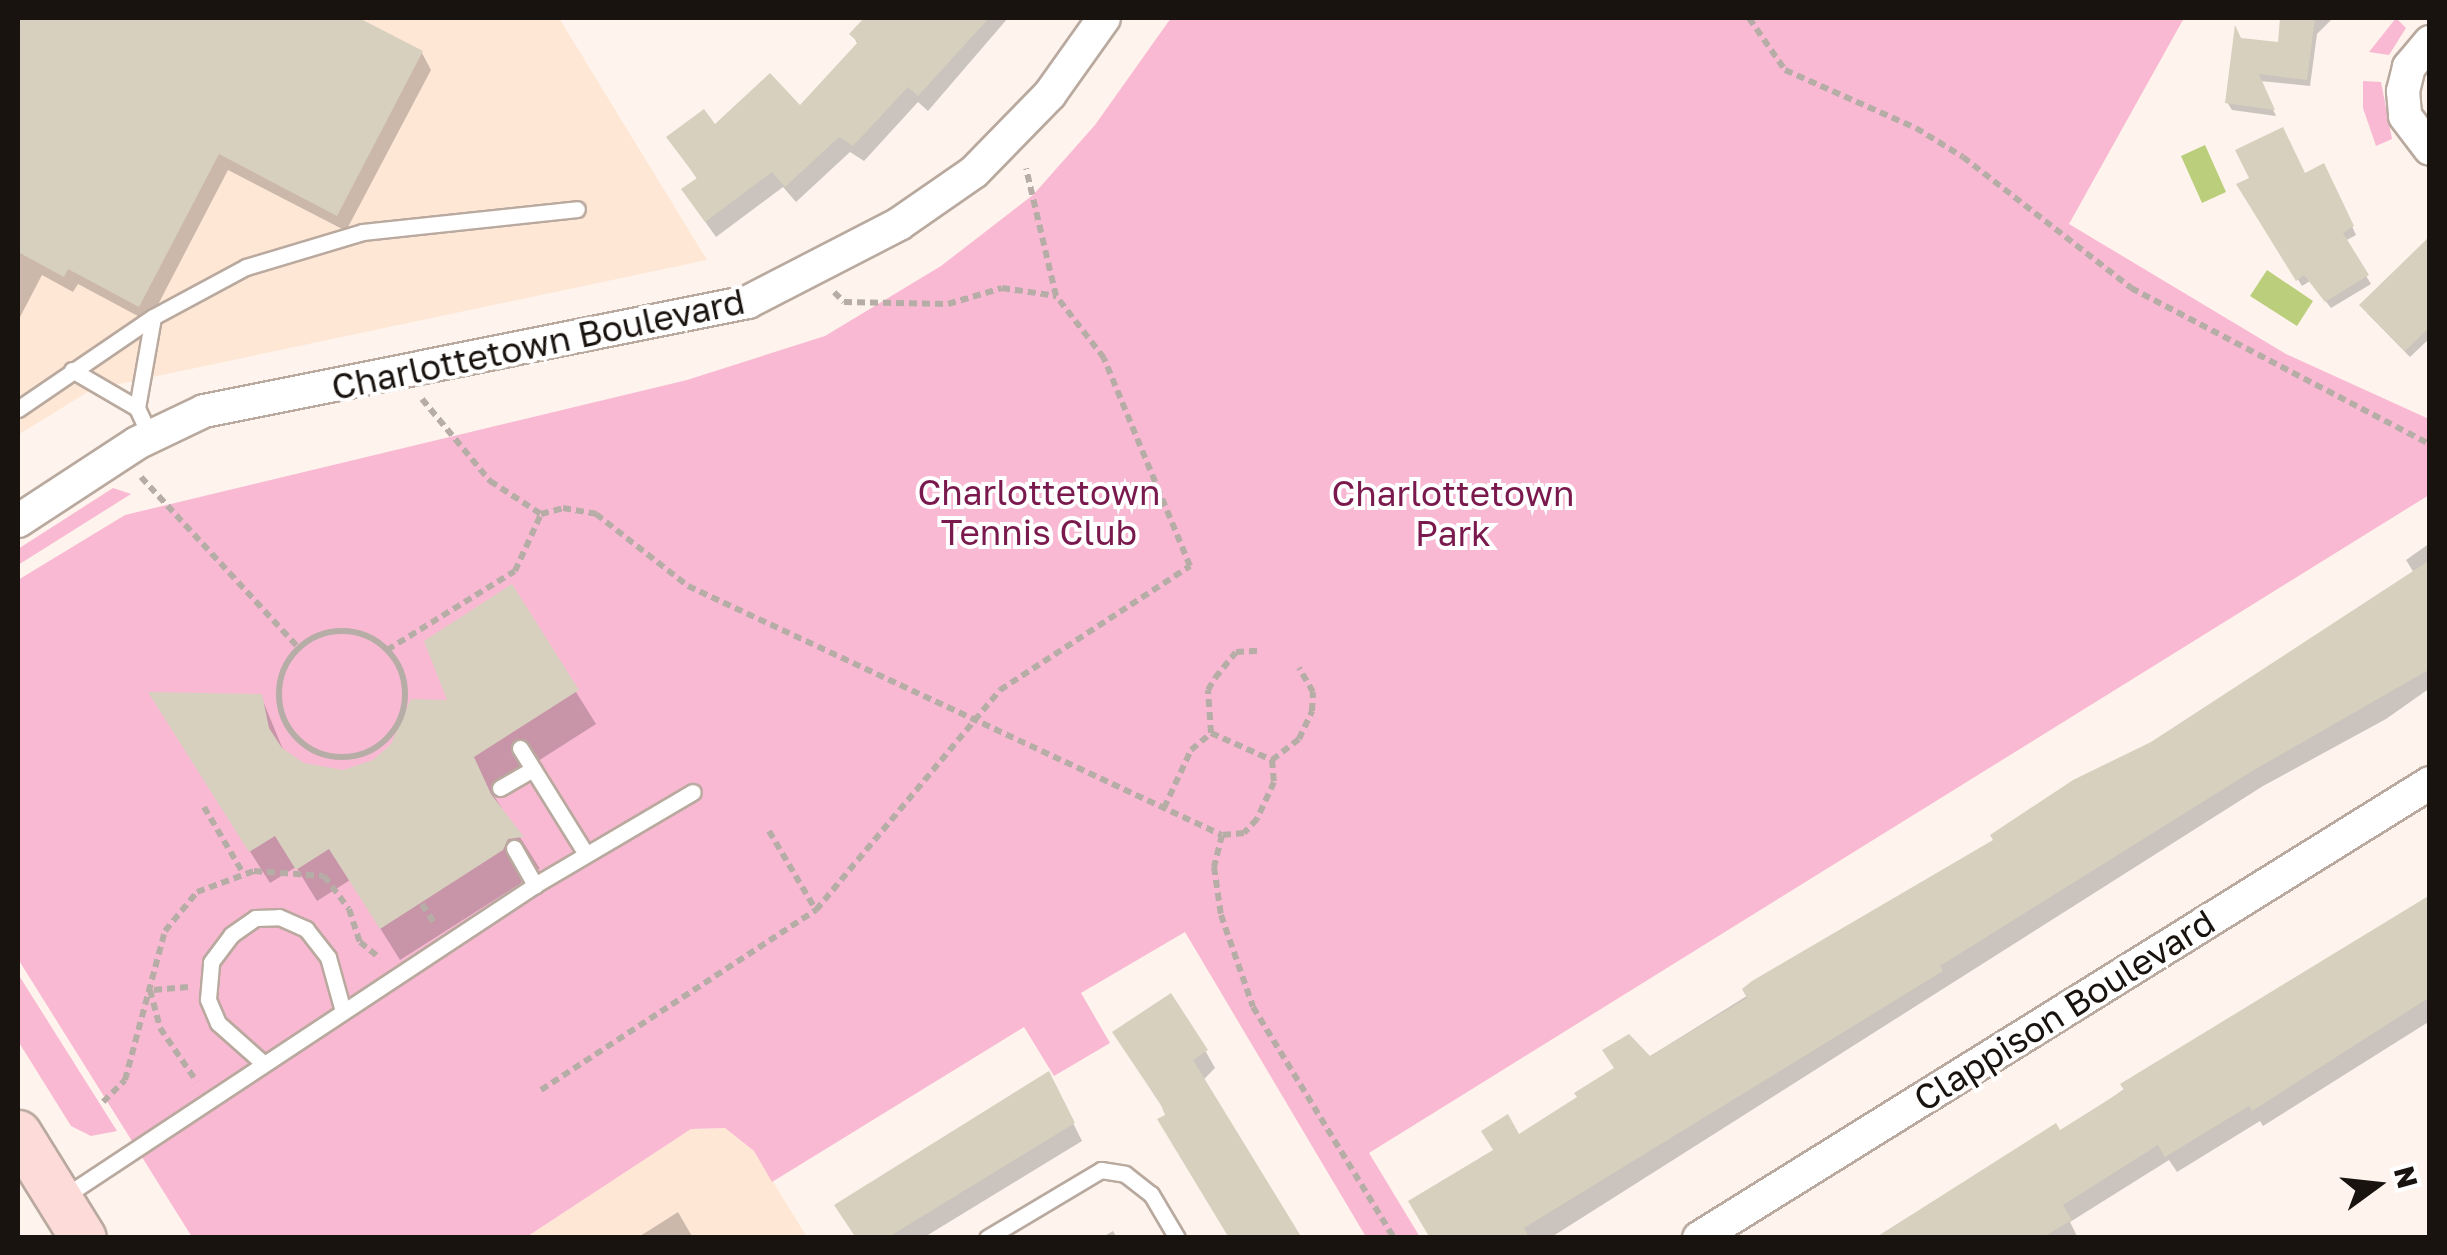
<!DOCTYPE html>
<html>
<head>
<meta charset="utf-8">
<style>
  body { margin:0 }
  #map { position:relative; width:2447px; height:1255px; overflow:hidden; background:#fef4ed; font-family:"Golos Text",sans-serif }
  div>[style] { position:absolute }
  .built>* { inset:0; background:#ffe7d6 }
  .green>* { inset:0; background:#f9b9d3 }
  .water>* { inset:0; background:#bbce7b }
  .shadow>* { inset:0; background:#0003 }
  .building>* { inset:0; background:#d7d0be }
  .path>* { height:6px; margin-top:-3px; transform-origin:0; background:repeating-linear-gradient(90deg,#b6ada7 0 8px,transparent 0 13px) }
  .path>.ring { margin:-3px; padding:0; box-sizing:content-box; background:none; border:6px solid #b6ada7; border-radius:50% }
  .roads { filter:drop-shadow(2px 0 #b9a99e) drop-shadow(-2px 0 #b9a99e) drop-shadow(0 2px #b9a99e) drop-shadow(0 -2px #b9a99e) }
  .lane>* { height:15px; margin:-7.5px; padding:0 7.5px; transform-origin:7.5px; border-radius:7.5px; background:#fff }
  .street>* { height:32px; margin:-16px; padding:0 16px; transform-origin:16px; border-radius:16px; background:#fff }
  .secondary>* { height:45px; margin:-22.5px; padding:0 22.5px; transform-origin:22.5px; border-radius:22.5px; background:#fcdbd9 }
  span { translate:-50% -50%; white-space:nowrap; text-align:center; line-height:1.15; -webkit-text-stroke:8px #fff; paint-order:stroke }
  .street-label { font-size:35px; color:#19130f }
  .park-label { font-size:35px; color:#7a194d }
  .frame { position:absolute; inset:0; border:20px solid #19130f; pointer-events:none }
  .north { position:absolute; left:2327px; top:1135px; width:100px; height:100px; -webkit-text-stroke:8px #fff; paint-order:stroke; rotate:75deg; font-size:28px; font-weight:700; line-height:40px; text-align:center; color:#19130f }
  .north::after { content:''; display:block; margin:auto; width:35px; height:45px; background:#19130f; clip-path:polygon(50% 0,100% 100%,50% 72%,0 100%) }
</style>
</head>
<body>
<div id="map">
  <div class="built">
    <i style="clip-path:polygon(18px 18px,559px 18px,707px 260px,91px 390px,18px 435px)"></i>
    <i style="clip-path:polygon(725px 1128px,754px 1151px,807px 1237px,525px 1238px,691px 1129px)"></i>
  </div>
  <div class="green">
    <i style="clip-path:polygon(1171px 18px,2184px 18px,2069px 224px,2286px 354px,2429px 419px,2429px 495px,1369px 1153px,1420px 1237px,1366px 1237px,1185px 932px,1081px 993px,1110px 1043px,1054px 1076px,1024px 1027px,772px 1182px,754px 1151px,725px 1128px,691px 1129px,525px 1238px,192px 1237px,18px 959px,18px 580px,125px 515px,687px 380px,825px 336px,941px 266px,1033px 195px,1095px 125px)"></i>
    <i style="clip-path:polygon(2396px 18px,2406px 28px,2389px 55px,2369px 52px)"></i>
    <i style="clip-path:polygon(2363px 81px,2381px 82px,2392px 139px,2376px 146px,2363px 108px)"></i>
    <i style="clip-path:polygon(113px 488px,131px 494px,18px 565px,18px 549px)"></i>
    <i style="clip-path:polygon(18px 974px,117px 1131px,91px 1136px,71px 1126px,18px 1041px)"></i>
  </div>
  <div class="water">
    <i style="clip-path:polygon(2205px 145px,2226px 192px,2202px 203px,2181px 156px)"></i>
    <i style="clip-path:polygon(2267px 270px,2313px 301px,2297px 326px,2250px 296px)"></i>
  </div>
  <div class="shadow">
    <i style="clip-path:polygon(18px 18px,354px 18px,422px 53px,431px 70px,346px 231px,228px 170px,149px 322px,78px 284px,73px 292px,42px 275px,18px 321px)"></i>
    <i style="clip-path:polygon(867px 18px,896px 18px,918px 37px,935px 18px,1008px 18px,928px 111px,918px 102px,864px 161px,850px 152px,796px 202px,783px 187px,716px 237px,694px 206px,698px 180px,669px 138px,800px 108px,858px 45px,852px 34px)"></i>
    <i style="clip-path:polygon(2283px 18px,2333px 18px,2317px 34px,2310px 86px,2260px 81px,2276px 116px,2232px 110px,2227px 102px,2241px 40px,2280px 45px)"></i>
    <i style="clip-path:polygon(2328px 174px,2356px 235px,2345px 241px,2371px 284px,2331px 308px,2310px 281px,2302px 286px,2244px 192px)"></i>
    <i style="clip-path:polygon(2429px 249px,2430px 338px,2410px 357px,2367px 313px)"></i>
    <i style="clip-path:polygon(2430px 543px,2430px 688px,2386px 719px,2263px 786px,1550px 1238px,1432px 1238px,1496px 1152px,2152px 744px,2414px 573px,2406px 560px)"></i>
    <i style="clip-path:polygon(511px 588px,596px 724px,491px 791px,540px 869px,526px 871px,521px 883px,400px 960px,350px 880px,317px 901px,296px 867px,270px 883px,170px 725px,261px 696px,284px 752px,303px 766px,343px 772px,374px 762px,450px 703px)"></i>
    <i style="clip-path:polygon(2430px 898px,2430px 1021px,2263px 1126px,2260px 1121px,2177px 1172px,2169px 1160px,2070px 1222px,2078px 1238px,1875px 1238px,2055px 1126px,2059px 1134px,2204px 1034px)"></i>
    <i style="clip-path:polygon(1125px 1049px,1206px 1052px,1215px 1068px,1168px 1116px)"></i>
    <i style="clip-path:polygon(1057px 1091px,1082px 1141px,923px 1238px,857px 1238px)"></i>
    <i style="clip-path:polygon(678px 1212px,693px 1238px,637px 1238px)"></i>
    <i style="clip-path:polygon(1113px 1231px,1117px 1238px,1101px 1238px)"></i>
  </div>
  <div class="building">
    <i style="clip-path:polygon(18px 18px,359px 18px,423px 51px,337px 216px,219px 154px,139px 307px,68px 269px,64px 277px,18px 252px)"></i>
    <i style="clip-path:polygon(864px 18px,989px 18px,918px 96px,908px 87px,853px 146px,839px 137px,785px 187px,772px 172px,705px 222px,681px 189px,697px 178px,666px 137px,704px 109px,715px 124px,770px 73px,800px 105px,858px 42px,849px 34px)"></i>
    <i style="clip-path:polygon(2280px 18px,2315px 18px,2307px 80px,2259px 74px,2275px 110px,2225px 103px,2235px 25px,2241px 38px,2278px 42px)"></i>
    <i style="clip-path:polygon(2283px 127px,2305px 173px,2324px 163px,2354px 226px,2343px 233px,2369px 275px,2325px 302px,2304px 275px,2296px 281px,2236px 184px,2249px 178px,2235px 150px)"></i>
    <i style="clip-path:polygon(2430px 236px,2430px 327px,2405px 351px,2359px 305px)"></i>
    <i style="clip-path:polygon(2430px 560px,2430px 669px,2254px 770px,1940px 966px,1943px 971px,1524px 1228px,1529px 1238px,1430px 1238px,1408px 1201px,1493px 1150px,1481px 1131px,1508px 1114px,1519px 1134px,1577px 1097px,1574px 1093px,1614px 1068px,1602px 1050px,1629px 1034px,1650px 1056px,1747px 998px,1742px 989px,1752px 981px,1993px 840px,1990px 835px,2073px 780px,2151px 742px)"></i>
    <i style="clip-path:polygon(512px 584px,579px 690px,474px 757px,491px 794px,524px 837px,508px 839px,503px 850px,380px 929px,329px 849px,296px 870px,275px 836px,249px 852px,148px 692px,262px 694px,269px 728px,282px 748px,304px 763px,343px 770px,373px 760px,391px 744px,411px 699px,447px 700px,424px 641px)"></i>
    <i style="clip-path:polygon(2430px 895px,2430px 997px,2252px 1111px,2249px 1106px,2165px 1157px,2158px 1145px,2063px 1205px,2072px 1220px,2042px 1238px,1875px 1238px,2056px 1123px,2060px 1130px,2124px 1090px,2120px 1084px)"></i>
    <i style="clip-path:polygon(1171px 993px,1208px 1050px,1193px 1060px,1302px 1238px,1229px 1238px,1157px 1119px,1165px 1115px,1161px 1105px,1112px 1032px)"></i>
    <i style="clip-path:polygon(1049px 1071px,1075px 1123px,887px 1238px,856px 1238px,834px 1205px)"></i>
  </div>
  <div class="path">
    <i style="left:1749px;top:18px;width:63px;rotate:55.3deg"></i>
    <i style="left:1785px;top:70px;width:143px;rotate:23.9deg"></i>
    <i style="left:1916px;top:128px;width:55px;rotate:31.7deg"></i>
    <i style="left:1963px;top:157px;width:213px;rotate:37.9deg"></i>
    <i style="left:2131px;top:288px;width:337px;rotate:27.6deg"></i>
    <i style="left:834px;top:292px;width:14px;rotate:45deg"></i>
    <i style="left:844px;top:302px;width:104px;rotate:1.1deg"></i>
    <i style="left:948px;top:304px;width:56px;rotate:-16.5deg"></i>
    <i style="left:1002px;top:288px;width:55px;rotate:8.4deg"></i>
    <i style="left:422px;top:399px;width:107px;rotate:50.3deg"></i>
    <i style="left:490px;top:481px;width:61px;rotate:32.9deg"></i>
    <i style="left:541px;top:514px;width:23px;rotate:-15deg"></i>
    <i style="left:563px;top:508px;width:34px;rotate:10deg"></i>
    <i style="left:596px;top:514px;width:117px;rotate:38deg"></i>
    <i style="left:688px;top:586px;width:589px;rotate:25deg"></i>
    <i style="left:1222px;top:835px;width:33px;rotate:104deg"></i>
    <i style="left:1214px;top:867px;width:49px;rotate:81.7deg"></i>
    <i style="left:1221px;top:915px;width:97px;rotate:70.8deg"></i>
    <i style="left:1253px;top:1007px;width:271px;rotate:58.6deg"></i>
    <i style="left:141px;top:477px;width:231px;rotate:47.3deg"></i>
    <i class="ring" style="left:279px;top:631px;width:120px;height:120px"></i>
    <i style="left:387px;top:650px;width:150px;rotate:-31.7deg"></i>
    <i style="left:515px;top:571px;width:63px;rotate:-65.5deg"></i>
    <i style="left:1211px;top:733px;width:43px;rotate:-94deg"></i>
    <i style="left:1208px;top:690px;width:14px;rotate:-60deg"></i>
    <i style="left:1215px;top:678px;width:33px;rotate:-51deg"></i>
    <i style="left:1236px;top:652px;width:22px;rotate:-3deg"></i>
    <i style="left:1272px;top:760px;width:34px;rotate:-38deg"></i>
    <i style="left:1299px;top:739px;width:31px;rotate:-65deg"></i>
    <i style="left:1312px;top:711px;width:19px;rotate:-87deg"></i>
    <i style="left:1313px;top:692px;width:28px;rotate:-120deg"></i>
    <i style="left:204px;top:807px;width:77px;rotate:59.4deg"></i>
    <i style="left:1164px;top:808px;width:64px;rotate:-65deg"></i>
    <i style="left:1191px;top:750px;width:26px;rotate:-40deg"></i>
    <i style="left:1211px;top:733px;width:67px;rotate:23.9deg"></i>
    <i style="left:1272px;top:760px;width:22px;rotate:85deg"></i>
    <i style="left:1274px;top:782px;width:41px;rotate:114.7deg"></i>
    <i style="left:1257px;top:819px;width:19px;rotate:133deg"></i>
    <i style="left:1244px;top:833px;width:22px;rotate:175deg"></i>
    <i style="left:769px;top:831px;width:92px;rotate:59.3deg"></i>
    <i style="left:422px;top:904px;width:24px;rotate:57deg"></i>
    <i style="left:188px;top:987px;width:38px;rotate:175deg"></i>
    <i style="left:150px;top:990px;width:39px;rotate:75deg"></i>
    <i style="left:160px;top:1028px;width:65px;rotate:55.6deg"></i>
    <i style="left:541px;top:1090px;width:329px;rotate:-33.2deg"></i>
    <i style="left:816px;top:910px;width:287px;rotate:-50.1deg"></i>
    <i style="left:1000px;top:690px;width:227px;rotate:-33.1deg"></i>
    <i style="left:1190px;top:566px;width:225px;rotate:-112.5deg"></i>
    <i style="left:1104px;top:358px;width:78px;rotate:-127.7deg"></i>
    <i style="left:1056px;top:296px;width:131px;rotate:-103.2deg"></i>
    <i style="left:103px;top:1102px;width:31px;rotate:-45deg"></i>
    <i style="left:125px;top:1080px;width:154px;rotate:-75deg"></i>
    <i style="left:165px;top:931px;width:50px;rotate:-50.6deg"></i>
    <i style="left:197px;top:892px;width:61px;rotate:-20.2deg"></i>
    <i style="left:254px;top:871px;width:70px;rotate:4.1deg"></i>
    <i style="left:324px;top:876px;width:41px;rotate:52.9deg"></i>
    <i style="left:349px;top:909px;width:35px;rotate:72deg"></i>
    <i style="left:360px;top:942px;width:26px;rotate:39deg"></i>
  </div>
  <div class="roads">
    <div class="lane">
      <i style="left:72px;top:370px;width:75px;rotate:30.3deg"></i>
      <i style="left:137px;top:408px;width:31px;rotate:65deg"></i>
      <i style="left:137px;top:408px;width:92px;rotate:-80deg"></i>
      <i style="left:18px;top:409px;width:163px;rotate:-34.3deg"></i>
      <i style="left:153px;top:317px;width:106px;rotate:-28.3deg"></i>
      <i style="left:246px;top:267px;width:122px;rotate:-16.7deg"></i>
      <i style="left:363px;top:232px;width:215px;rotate:-6.1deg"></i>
      <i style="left:520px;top:748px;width:125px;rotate:58.1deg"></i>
      <i style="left:500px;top:788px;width:38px;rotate:-30deg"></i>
      <i style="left:514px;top:848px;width:43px;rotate:60.4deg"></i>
      <i style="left:263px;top:1063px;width:60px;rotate:-138.4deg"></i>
      <i style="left:218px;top:1023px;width:26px;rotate:-113deg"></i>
      <i style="left:208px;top:999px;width:37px;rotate:-85deg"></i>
      <i style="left:211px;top:962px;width:34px;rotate:-53deg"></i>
      <i style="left:231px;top:935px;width:29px;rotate:-35deg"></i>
      <i style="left:255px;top:918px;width:24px;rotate:-2deg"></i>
      <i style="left:279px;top:917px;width:30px;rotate:24deg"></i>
      <i style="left:306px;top:929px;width:36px;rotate:52deg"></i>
      <i style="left:328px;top:957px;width:56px;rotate:74.5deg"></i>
      <i style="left:62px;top:1198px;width:567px;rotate:-33.49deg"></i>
      <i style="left:535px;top:885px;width:183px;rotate:-30.5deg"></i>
      <i style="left:987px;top:1238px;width:133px;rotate:-30.8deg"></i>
      <i style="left:1101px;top:1170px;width:24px;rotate:9deg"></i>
      <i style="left:1125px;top:1174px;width:33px;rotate:38deg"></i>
      <i style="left:1151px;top:1194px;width:51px;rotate:59.4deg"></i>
    </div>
    <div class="street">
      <i style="left:2430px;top:42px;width:33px;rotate:130deg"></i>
      <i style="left:2409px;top:67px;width:25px;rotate:104deg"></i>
      <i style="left:2403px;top:91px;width:25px;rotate:85deg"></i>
      <i style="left:2405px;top:116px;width:41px;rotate:52.9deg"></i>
      <i style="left:18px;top:521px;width:142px;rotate:-33.2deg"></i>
      <i style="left:137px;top:443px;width:74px;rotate:-25.5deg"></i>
      <i style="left:204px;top:411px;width:555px;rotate:-11.33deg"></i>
      <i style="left:748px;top:302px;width:170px;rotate:-27.3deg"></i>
      <i style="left:899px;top:224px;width:91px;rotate:-34.7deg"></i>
      <i style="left:974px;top:172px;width:109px;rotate:-45.7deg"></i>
      <i style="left:1050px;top:94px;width:93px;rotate:-54.6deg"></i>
      <i style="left:1699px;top:1238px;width:861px;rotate:-31.9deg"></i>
    </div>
    <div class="secondary">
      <i style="left:18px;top:1133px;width:123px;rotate:58.2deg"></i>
    </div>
  </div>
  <div class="street-label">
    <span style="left:538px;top:344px;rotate:-12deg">Charlottetown Boulevard</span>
    <span style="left:2064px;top:1010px;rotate:-32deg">Clappison Boulevard</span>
  </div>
  <div class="park-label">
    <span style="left:1039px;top:512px">Charlottetown<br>Tennis Club</span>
    <span style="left:1453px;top:513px">Charlottetown<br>Park</span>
  </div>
  <div class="frame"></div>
  <div class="north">N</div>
</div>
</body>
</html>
